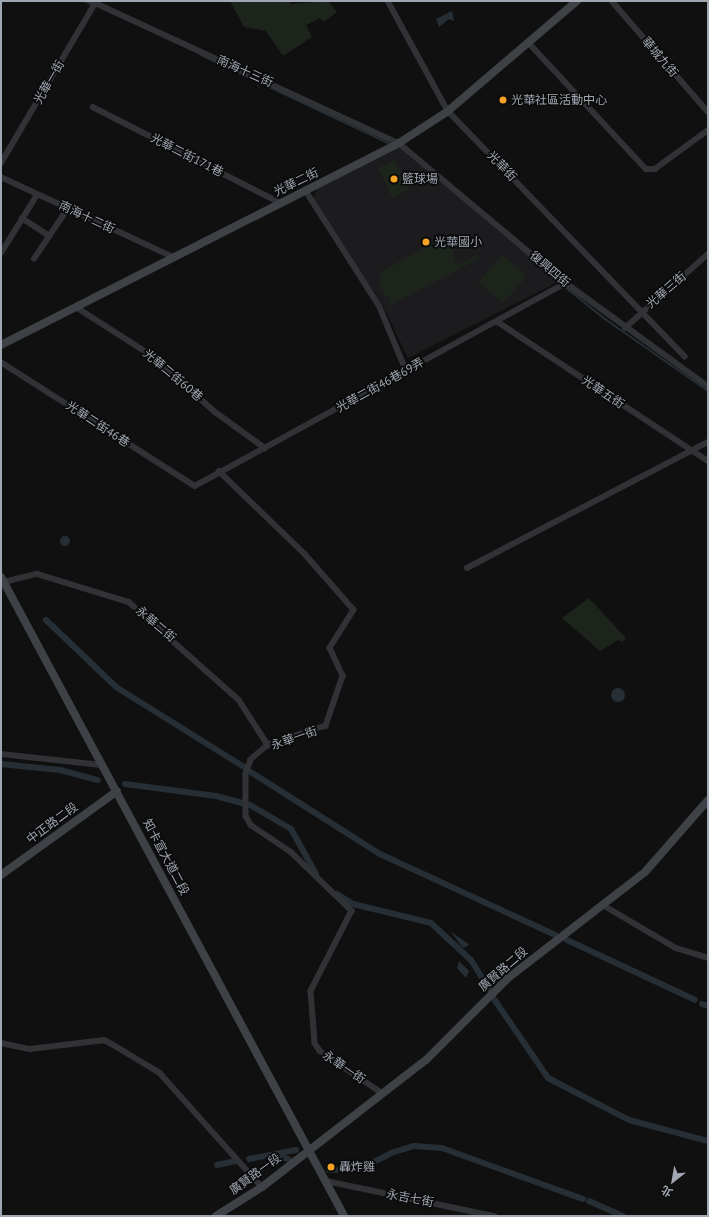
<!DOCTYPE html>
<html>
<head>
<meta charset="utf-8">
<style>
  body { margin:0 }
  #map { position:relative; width:709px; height:1217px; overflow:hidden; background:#101011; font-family:"PT Sans","Noto Sans TC",sans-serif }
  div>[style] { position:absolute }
  .built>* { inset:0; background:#1c1c1e }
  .green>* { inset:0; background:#1c241c }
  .water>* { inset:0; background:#262f35 }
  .round { border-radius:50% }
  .stream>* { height:2px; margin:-1px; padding:0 1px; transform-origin:1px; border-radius:1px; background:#262f35 }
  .canal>* { height:6px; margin:-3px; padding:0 3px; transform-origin:3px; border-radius:3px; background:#262f35 }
  .street>* { height:5.5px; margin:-2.75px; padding:0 2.75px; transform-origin:2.75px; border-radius:2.75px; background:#313236 }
  .secondary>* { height:8px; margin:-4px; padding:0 4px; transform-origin:4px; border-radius:4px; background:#3e4146 }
  .dots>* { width:11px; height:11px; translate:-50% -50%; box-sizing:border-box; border:2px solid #0b0b0c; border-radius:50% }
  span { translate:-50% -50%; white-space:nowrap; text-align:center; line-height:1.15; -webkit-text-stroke:3.5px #0b0b0c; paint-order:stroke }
  .street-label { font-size:12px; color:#a0a7b2 }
  .poi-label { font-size:12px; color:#a0a7b2 }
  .left { translate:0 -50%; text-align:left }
  .frame { position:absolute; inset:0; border:2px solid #a0a7b2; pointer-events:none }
  .north { position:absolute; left:653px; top:1161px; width:40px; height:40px; -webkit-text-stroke:3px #0b0b0c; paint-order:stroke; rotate:211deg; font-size:11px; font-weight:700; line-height:16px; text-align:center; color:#a0a7b2 }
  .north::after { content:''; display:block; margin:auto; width:14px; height:18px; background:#a0a7b2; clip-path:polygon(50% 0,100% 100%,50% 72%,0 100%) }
</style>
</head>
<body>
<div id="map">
  <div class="built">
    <i style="clip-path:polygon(403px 145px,558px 282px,408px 358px,381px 302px,312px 202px,317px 189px)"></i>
  </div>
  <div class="green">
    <i style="clip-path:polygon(230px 1px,289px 1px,291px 4px,328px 1px,337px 12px,324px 22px,320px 18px,306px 25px,312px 37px,283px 56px,266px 31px,244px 27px)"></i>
    <i style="clip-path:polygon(395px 160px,409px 190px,392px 198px,378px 168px)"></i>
    <i style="clip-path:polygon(437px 240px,452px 249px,457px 265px,477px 254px,479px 259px,391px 305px,388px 301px,392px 299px,385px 296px,379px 285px,381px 272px)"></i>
    <i style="clip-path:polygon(502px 255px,527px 276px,503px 303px,478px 283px)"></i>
    <i style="clip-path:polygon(589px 598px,626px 638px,622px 642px,618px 640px,600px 651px,562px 618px)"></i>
  </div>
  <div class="water">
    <i style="clip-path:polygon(452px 11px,454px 21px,449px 19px,439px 27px,436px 19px)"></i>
    <i class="round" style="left:60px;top:536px;width:10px;height:10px"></i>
    <i class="round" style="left:611px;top:688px;width:14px;height:14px"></i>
    <i style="clip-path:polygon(451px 932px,466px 942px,469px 945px,463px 948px)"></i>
    <i style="clip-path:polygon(459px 961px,469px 971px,466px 978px,457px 968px)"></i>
  </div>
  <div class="stream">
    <i style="left:84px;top:1px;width:8px;rotate:23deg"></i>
    <i style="left:201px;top:55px;width:207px;rotate:25.2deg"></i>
    <i style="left:519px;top:247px;width:55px;rotate:40.6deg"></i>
    <i style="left:565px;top:287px;width:51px;rotate:38.7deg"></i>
    <i style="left:605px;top:319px;width:126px;rotate:35deg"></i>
  </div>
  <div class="canal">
    <i style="left:46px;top:620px;width:97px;rotate:43.7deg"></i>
    <i style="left:116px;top:687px;width:151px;rotate:32deg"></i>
    <i style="left:1px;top:764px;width:59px;rotate:5.8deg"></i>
    <i style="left:60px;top:770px;width:39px;rotate:15deg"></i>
    <i style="left:249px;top:771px;width:155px;rotate:32.4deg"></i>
    <i style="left:380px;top:854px;width:193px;rotate:24.8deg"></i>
    <i style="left:125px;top:784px;width:92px;rotate:7.5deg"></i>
    <i style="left:216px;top:796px;width:28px;rotate:15deg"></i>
    <i style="left:250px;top:805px;width:48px;rotate:30.3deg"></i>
    <i style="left:291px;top:829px;width:51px;rotate:60.9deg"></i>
    <i style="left:337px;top:894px;width:19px;rotate:32deg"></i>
    <i style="left:353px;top:904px;width:80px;rotate:13.7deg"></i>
    <i style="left:431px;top:923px;width:54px;rotate:42.8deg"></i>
    <i style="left:471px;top:960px;width:36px;rotate:58deg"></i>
    <i style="left:567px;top:940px;width:141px;rotate:25.1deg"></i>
    <i style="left:494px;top:999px;width:96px;rotate:55.6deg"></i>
    <i style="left:548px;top:1078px;width:91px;rotate:27.4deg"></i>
    <i style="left:629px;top:1120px;width:82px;rotate:14.9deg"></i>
    <i style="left:702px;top:1004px;width:6px;rotate:18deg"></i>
    <i style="left:274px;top:1155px;width:15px;rotate:16deg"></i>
    <i style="left:249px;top:1159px;width:48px;rotate:-10.8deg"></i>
    <i style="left:217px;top:1165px;width:19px;rotate:-12deg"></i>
    <i style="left:329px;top:1170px;width:31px;rotate:-2deg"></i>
    <i style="left:360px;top:1169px;width:35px;rotate:-27deg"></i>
    <i style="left:391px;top:1153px;width:24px;rotate:-17deg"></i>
    <i style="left:414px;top:1146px;width:28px;rotate:4deg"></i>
    <i style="left:442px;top:1148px;width:150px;rotate:19.9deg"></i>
    <i style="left:589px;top:1201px;width:37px;rotate:24deg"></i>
  </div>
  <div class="street">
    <i style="left:91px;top:1px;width:339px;rotate:24.8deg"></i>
    <i style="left:399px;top:143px;width:218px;rotate:40deg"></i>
    <i style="left:566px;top:283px;width:175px;rotate:36deg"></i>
    <i style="left:388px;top:1px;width:125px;rotate:61.4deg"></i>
    <i style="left:448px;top:111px;width:341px;rotate:46deg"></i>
    <i style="left:612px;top:1px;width:147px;rotate:49.1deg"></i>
    <i style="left:529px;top:43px;width:172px;rotate:47.1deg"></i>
    <i style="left:646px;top:169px;width:9px"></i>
    <i style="left:655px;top:169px;width:66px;rotate:-36.3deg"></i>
    <i style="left:93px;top:107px;width:211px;rotate:27.1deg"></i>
    <i style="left:1px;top:163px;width:187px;rotate:-59.5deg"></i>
    <i style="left:1px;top:177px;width:190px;rotate:24.9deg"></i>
    <i style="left:306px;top:191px;width:135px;rotate:57.4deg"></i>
    <i style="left:379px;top:305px;width:70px;rotate:67.4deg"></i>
    <i style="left:22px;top:218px;width:33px;rotate:33deg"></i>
    <i style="left:1px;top:253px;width:68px;rotate:-58.2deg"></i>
    <i style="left:34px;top:259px;width:61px;rotate:-56.3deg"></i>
    <i style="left:76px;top:307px;width:89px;rotate:32.6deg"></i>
    <i style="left:151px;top:355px;width:84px;rotate:41.6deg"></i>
    <i style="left:214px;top:411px;width:63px;rotate:36deg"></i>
    <i style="left:498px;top:322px;width:252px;rotate:33.5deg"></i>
    <i style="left:625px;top:328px;width:111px;rotate:-41.7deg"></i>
    <i style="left:1px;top:362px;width:230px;rotate:32.6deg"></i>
    <i style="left:195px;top:486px;width:423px;rotate:-28.7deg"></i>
    <i style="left:219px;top:471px;width:120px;rotate:44deg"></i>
    <i style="left:305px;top:554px;width:74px;rotate:48.8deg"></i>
    <i style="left:354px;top:610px;width:45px;rotate:122.3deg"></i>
    <i style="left:330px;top:648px;width:31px;rotate:65deg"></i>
    <i style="left:343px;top:676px;width:53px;rotate:108.8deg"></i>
    <i style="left:326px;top:726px;width:61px;rotate:161.9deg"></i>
    <i style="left:268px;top:745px;width:23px;rotate:139deg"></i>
    <i style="left:251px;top:760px;width:15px;rotate:110deg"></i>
    <i style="left:246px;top:774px;width:42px;rotate:90deg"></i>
    <i style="left:246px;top:816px;width:10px;rotate:61deg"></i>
    <i style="left:251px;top:825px;width:48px;rotate:34deg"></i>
    <i style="left:291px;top:852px;width:85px;rotate:44deg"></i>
    <i style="left:352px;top:911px;width:90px;rotate:117.1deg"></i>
    <i style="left:311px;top:991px;width:52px;rotate:85.6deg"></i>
    <i style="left:315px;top:1043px;width:9px;rotate:58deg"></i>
    <i style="left:320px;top:1051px;width:75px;rotate:34.1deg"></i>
    <i style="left:467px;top:568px;width:272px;rotate:-27.6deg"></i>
    <i style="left:4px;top:582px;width:34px;rotate:-14deg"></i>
    <i style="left:37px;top:574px;width:96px;rotate:16.9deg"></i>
    <i style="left:129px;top:602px;width:147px;rotate:41.7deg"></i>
    <i style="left:239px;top:700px;width:54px;rotate:57.2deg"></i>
    <i style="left:1px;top:754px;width:103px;rotate:6.2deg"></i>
    <i style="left:603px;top:905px;width:85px;rotate:30.5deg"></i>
    <i style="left:676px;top:948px;width:34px;rotate:17deg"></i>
    <i style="left:1px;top:1043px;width:30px;rotate:12deg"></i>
    <i style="left:30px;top:1049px;width:75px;rotate:-6.9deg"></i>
    <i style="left:104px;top:1040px;width:9px;rotate:27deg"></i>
    <i style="left:112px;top:1044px;width:56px;rotate:31.1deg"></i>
    <i style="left:160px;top:1073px;width:153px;rotate:48.2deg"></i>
    <i style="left:326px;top:1181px;width:172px;rotate:11.8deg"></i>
  </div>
  <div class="secondary">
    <i style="left:1px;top:345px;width:446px;rotate:-26.9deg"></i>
    <i style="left:399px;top:143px;width:59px;rotate:-33.1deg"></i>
    <i style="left:448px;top:111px;width:170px;rotate:-40.5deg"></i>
    <i style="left:1px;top:577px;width:725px;rotate:61.77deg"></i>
    <i style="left:1px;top:875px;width:143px;rotate:-35.9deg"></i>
    <i style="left:216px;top:1216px;width:54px;rotate:-32.2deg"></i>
    <i style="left:262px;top:1187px;width:207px;rotate:-37.8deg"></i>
    <i style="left:426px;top:1060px;width:116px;rotate:-45deg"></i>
    <i style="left:508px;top:978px;width:173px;rotate:-37.7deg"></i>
    <i style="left:645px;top:872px;width:96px;rotate:-48.8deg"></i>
  </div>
  <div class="dots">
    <i style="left:503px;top:100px;background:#f6a323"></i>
    <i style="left:394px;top:179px;background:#f6a323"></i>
    <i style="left:426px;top:242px;background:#f6a323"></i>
    <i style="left:331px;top:1167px;background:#f6a323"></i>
  </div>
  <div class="street-label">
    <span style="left:660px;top:57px;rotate:49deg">華城九街</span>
    <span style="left:245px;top:71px;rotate:24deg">南海十三街</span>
    <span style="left:49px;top:82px;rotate:-60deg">光華一街</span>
    <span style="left:187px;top:155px;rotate:27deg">光華二街171巷</span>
    <span style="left:502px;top:166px;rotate:46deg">光華街</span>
    <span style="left:296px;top:182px;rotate:-26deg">光華二街</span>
    <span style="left:87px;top:217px;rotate:25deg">南海十二街</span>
    <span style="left:550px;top:269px;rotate:40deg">復興四街</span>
    <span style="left:666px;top:290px;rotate:-41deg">光華三街</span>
    <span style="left:173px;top:375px;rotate:40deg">光華二街60巷</span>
    <span style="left:380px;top:385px;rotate:-29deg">光華二街46巷69弄</span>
    <span style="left:603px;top:392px;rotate:34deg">光華五街</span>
    <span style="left:98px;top:424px;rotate:33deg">光華二街46巷</span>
    <span style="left:156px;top:624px;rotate:40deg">永華二街</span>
    <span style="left:294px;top:738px;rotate:-19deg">永華一街</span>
    <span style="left:52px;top:823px;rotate:-36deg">中正路二段</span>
    <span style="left:166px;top:857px;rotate:62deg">知卡宣大道二段</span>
    <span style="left:503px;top:969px;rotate:-41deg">廣賢路二段</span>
    <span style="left:344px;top:1067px;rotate:34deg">永華一街</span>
    <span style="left:255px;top:1174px;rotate:-36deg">廣賢路一段</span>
    <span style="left:410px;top:1198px;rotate:11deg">永吉七街</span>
  </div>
  <div class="poi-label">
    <span class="left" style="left:511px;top:100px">光華社區活動中心</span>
    <span class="left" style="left:402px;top:179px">籃球場</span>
    <span class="left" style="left:434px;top:242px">光華國小</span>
    <span class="left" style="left:339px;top:1167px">轟炸雞</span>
  </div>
  <div class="frame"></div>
  <div class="north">北</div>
</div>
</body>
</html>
